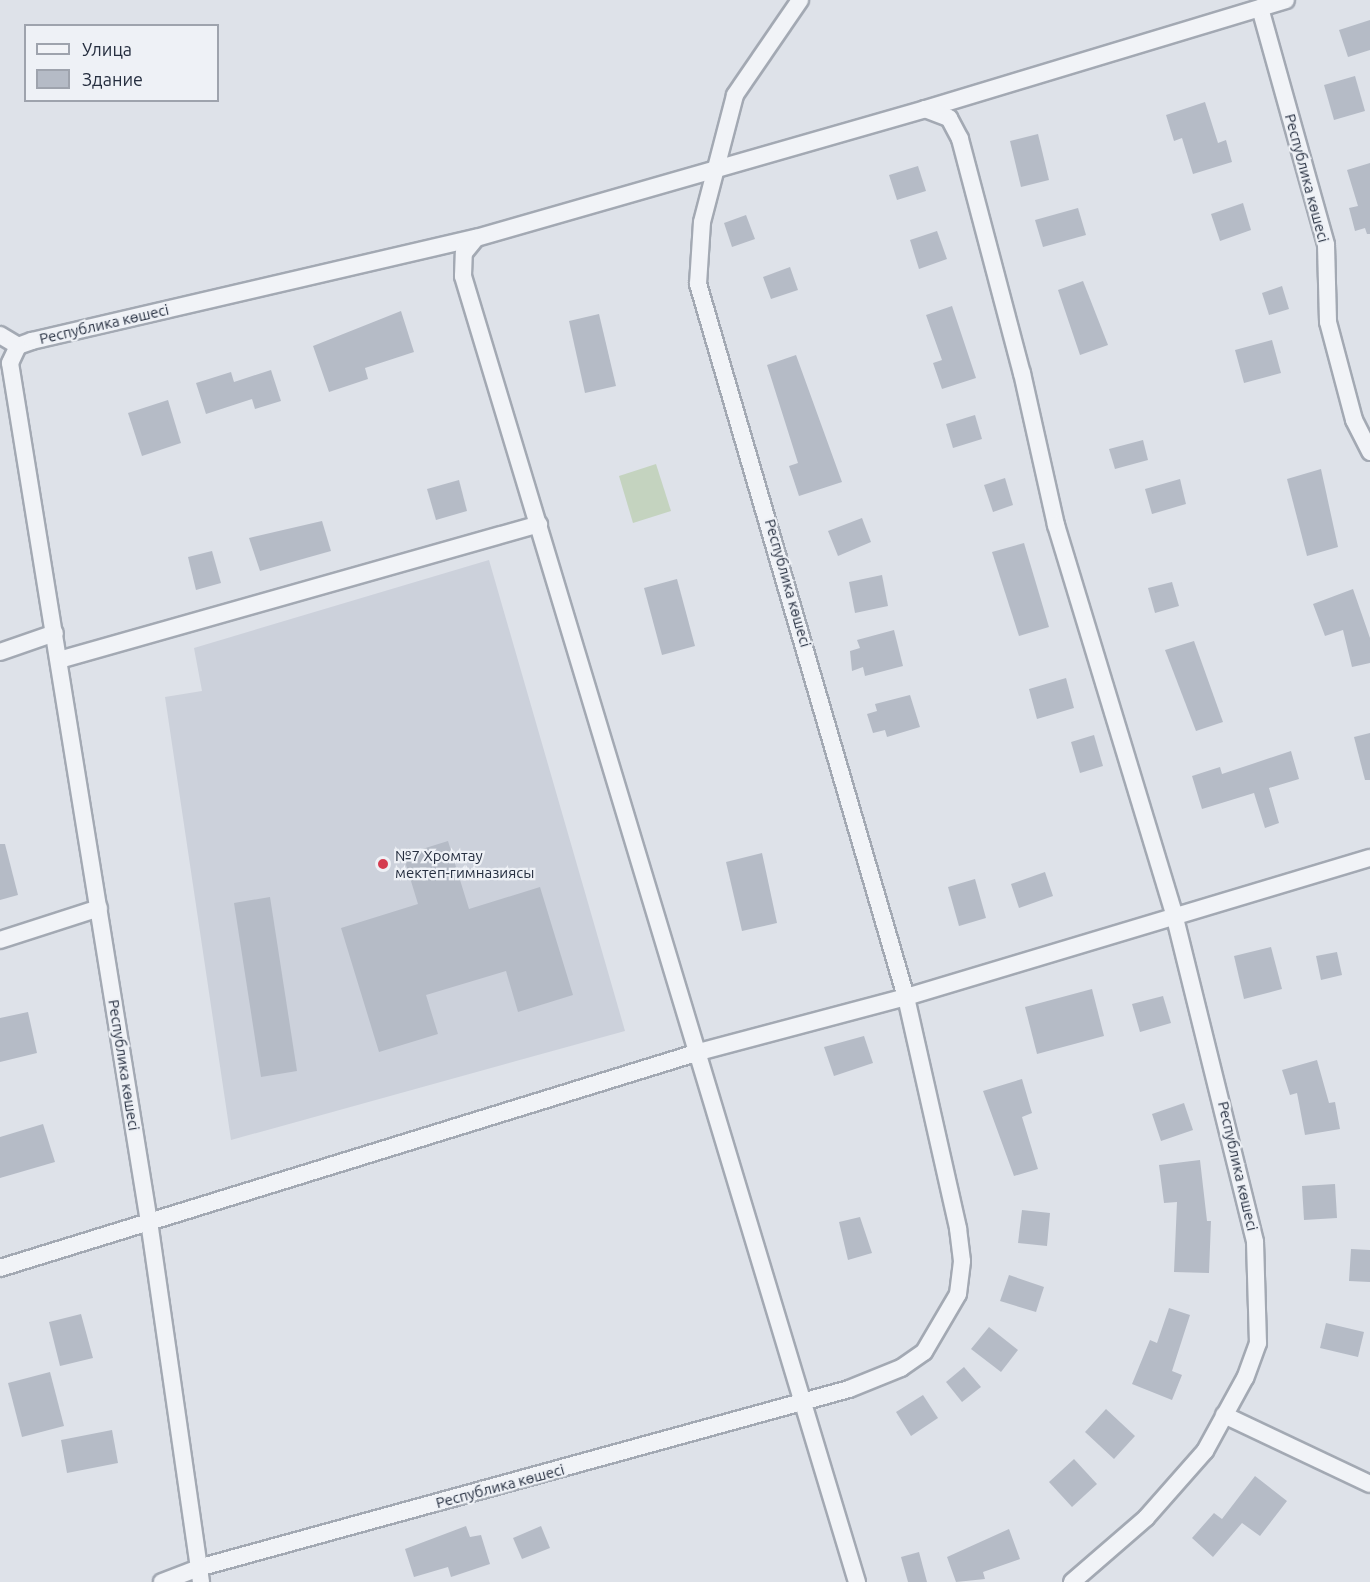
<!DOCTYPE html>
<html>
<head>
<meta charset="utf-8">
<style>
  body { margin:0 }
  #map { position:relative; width:1370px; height:1582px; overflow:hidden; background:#dee2e9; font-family:Ubuntu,sans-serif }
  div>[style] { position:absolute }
  .built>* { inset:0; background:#ccd1db }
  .green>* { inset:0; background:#c4d3bf }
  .building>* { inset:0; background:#b5bbc6 }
  .roads { filter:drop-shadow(2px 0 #a3a9b3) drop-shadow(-2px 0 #a3a9b3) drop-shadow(0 2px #a3a9b3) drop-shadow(0 -2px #a3a9b3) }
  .minor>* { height:16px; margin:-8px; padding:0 8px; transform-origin:8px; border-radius:8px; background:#f1f3f7 }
  .dots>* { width:16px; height:16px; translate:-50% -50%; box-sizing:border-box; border:3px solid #eef1f6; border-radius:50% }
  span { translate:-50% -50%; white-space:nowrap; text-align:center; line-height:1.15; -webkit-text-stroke:4.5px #eef1f6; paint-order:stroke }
  .street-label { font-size:15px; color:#262f40 }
  .poi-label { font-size:15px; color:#262f40 }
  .left { translate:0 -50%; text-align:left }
  .legend { position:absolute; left:24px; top:24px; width:195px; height:78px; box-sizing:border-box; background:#eef1f6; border:2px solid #9ea3ad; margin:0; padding:8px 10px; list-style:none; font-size:18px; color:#262f40 }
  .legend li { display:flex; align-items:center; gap:12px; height:30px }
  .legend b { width:30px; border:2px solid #9ea3ad }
</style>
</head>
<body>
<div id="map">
  <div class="built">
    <i style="clip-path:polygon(489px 560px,625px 1031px,231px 1140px,165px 697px,202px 691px,194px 648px)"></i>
  </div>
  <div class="green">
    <i style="clip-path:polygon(656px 464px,671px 511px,633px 523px,619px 476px)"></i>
  </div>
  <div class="building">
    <i style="clip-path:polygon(1370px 20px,1370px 50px,1348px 57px,1339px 30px)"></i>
    <i style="clip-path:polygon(1355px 76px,1365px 111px,1334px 120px,1324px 85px)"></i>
    <i style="clip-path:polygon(1205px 102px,1218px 143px,1226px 140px,1232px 162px,1193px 174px,1182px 138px,1174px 141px,1166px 115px)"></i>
    <i style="clip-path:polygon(1038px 134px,1049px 180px,1021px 187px,1010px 141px)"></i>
    <i style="clip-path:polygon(1370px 163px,1370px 234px,1367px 234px,1365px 228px,1355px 231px,1349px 208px,1358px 206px,1347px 170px)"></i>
    <i style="clip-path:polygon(918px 166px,926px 191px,897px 200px,889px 175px)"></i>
    <i style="clip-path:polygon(1243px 203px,1251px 230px,1220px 241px,1211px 214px)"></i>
    <i style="clip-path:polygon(1078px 208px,1086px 235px,1043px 247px,1035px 220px)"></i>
    <i style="clip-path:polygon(746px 215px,755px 239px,732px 247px,724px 223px)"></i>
    <i style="clip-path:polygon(937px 231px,947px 259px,919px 269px,910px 240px)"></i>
    <i style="clip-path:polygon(790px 267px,798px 290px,771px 299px,763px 277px)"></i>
    <i style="clip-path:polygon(1083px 281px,1108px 345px,1080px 355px,1058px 290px)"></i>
    <i style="clip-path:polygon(1282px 286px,1289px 309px,1269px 315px,1262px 293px)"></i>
    <i style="clip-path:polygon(952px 306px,976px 378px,942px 389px,933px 363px,942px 360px,926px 315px)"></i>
    <i style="clip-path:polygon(401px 311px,414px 352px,365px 368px,368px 379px,329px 392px,313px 346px)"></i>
    <i style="clip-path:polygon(599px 314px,616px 386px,585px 393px,569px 321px)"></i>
    <i style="clip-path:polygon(1272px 340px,1281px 373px,1244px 383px,1235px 350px)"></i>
    <i style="clip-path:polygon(796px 355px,842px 482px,799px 496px,789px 466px,798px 463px,767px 365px)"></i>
    <i style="clip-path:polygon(271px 370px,281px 401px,255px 409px,252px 399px,206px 414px,196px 383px,231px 372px,234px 382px)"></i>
    <i style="clip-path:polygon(168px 400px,181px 443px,142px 456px,128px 413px)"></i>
    <i style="clip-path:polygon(975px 415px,982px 439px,953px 448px,946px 424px)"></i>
    <i style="clip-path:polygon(1143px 440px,1148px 460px,1115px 469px,1109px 449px)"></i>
    <i style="clip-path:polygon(1321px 469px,1338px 547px,1307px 556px,1287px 479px)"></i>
    <i style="clip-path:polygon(1005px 478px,1013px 505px,993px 512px,984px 485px)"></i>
    <i style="clip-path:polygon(1180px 479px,1186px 504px,1152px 514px,1145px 489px)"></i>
    <i style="clip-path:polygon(459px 480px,467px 511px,436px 520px,427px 489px)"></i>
    <i style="clip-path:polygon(862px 518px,871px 542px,838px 556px,828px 531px)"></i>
    <i style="clip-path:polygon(322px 521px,331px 551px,260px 571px,249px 538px)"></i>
    <i style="clip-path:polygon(1024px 543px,1049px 627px,1019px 636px,992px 552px)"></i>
    <i style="clip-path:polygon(212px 551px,221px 583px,196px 590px,188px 557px)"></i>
    <i style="clip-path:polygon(882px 575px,888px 606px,855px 613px,849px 582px)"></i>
    <i style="clip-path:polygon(677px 579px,695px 646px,662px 655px,644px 588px)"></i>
    <i style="clip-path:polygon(1172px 582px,1179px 606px,1155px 613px,1148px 588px)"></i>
    <i style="clip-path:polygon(1353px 589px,1370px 638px,1370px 663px,1352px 667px,1343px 630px,1325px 636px,1313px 604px)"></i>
    <i style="clip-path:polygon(894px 630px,903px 666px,865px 676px,863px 667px,852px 671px,850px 651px,860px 648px,857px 640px)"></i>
    <i style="clip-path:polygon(1194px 641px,1223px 722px,1196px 731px,1165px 650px)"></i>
    <i style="clip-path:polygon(1066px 678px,1074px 708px,1037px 719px,1029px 689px)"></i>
    <i style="clip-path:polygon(910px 695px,920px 727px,887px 737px,885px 730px,873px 733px,867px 714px,877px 711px,875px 704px)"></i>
    <i style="clip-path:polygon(1370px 733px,1370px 780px,1365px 780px,1354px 737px)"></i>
    <i style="clip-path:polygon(1094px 735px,1103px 766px,1080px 773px,1071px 742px)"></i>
    <i style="clip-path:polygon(1291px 751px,1299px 779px,1269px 788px,1279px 823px,1265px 828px,1254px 793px,1202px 809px,1192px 776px,1220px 767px,1222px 774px)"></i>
    <i style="clip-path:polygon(448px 841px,469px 909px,540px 887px,573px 995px,518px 1012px,506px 971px,426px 995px,438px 1034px,379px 1052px,341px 928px,418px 904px,403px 855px)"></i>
    <i style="clip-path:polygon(0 844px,5px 844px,18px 895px,0 900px)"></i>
    <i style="clip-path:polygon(762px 853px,777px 923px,742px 931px,726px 862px)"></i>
    <i style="clip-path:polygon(1045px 872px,1053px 896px,1019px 908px,1011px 884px)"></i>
    <i style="clip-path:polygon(975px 879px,986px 918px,959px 926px,948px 887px)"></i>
    <i style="clip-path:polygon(270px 897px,297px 1071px,261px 1077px,234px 903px)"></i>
    <i style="clip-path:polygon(1271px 947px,1282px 989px,1244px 999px,1234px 956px)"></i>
    <i style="clip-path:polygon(1337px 952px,1342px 975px,1321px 980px,1316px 956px)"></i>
    <i style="clip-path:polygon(1092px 989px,1104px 1036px,1037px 1054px,1025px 1007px)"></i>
    <i style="clip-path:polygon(1163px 996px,1171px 1023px,1140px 1032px,1132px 1004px)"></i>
    <i style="clip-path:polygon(28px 1012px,37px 1053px,0 1062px,0 1018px)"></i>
    <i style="clip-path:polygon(864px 1036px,873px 1063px,834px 1076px,824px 1047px)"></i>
    <i style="clip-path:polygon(1317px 1060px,1329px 1103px,1335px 1102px,1340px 1129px,1305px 1135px,1297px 1093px,1290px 1095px,1282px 1070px)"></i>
    <i style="clip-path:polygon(1022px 1079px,1032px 1113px,1022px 1117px,1038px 1169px,1014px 1176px,983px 1091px)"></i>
    <i style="clip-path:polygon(1184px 1103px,1193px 1130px,1161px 1141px,1152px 1114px)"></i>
    <i style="clip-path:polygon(43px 1124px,55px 1162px,0 1178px,0 1137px)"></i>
    <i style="clip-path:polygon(1200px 1160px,1207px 1221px,1211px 1221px,1209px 1273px,1174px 1272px,1177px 1202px,1164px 1203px,1159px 1165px)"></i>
    <i style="clip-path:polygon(1335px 1184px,1337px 1218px,1304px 1220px,1302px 1186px)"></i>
    <i style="clip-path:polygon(1022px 1210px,1050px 1213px,1047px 1246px,1018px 1243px)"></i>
    <i style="clip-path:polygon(860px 1217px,872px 1253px,848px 1260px,839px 1222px)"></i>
    <i style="clip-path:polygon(1351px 1249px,1370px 1250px,1370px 1282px,1349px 1281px)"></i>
    <i style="clip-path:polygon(1009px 1275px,1044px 1287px,1036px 1312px,1000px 1301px)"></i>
    <i style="clip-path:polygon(1169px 1308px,1190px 1315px,1172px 1371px,1182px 1375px,1172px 1400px,1132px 1384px,1150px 1340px,1157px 1343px)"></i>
    <i style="clip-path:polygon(81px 1314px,93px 1358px,60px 1366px,49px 1322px)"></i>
    <i style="clip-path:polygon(1326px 1323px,1364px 1332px,1358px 1357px,1320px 1348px)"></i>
    <i style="clip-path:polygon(989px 1327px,1018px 1350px,1001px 1372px,971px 1349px)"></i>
    <i style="clip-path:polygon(964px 1367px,981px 1387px,962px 1402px,946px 1382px)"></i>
    <i style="clip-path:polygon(50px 1372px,64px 1426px,22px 1437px,8px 1383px)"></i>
    <i style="clip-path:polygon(923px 1395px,938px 1418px,911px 1436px,896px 1412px)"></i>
    <i style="clip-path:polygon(1106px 1409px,1135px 1436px,1114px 1459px,1085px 1432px)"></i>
    <i style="clip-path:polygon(112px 1430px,118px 1463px,67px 1473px,61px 1440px)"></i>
    <i style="clip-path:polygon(1074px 1459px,1097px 1484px,1072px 1507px,1049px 1482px)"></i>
    <i style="clip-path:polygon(1255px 1476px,1287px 1501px,1260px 1536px,1242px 1523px,1213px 1557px,1192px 1538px,1214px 1513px,1222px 1519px)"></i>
    <i style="clip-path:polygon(466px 1526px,470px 1537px,481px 1535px,490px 1564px,451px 1577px,448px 1567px,414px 1577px,405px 1549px)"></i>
    <i style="clip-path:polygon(541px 1526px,550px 1548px,522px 1559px,513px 1538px)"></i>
    <i style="clip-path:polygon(1009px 1529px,1020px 1559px,983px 1572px,985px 1579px,956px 1582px,947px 1557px)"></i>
    <i style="clip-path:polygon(919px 1552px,927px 1582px,908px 1582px,901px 1557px)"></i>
  </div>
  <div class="roads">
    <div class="minor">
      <i style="left:1260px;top:8px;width:246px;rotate:74.4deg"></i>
      <i style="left:1326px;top:245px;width:77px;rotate:88.5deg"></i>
      <i style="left:1328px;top:322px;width:101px;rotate:75.1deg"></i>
      <i style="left:1354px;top:420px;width:36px;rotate:63deg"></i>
      <i style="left:925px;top:109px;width:377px;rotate:-16.8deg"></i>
      <i style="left:0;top:335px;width:21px;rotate:31deg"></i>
      <i style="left:0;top:652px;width:58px;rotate:-19.1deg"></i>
      <i style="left:59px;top:660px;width:499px;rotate:-15.8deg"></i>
      <i style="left:0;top:940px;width:104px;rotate:-17.9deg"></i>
      <i style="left:0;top:1268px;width:732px;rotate:-17.17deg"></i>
      <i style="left:699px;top:1052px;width:214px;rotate:-14.9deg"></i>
      <i style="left:906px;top:997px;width:484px;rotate:-16.7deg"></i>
      <i style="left:1224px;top:1415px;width:161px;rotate:25.3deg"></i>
      <i style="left:162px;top:1582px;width:39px;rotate:-21deg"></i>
      <i style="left:198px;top:1568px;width:675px;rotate:-15.37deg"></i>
      <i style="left:849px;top:1389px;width:56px;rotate:-22deg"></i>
      <i style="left:901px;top:1368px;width:28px;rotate:-35deg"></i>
      <i style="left:924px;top:1352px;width:67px;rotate:-59.6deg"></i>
      <i style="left:958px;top:1294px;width:33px;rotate:-83deg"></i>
      <i style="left:962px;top:1261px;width:33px;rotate:-97deg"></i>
      <i style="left:958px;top:1228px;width:237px;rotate:-102.7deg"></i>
      <i style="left:906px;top:997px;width:743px;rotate:-106.26deg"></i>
      <i style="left:698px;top:284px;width:62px;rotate:-86.3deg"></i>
      <i style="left:702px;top:222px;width:131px;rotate:-75.4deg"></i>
      <i style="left:735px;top:95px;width:115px;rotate:-55.6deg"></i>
      <i style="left:201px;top:1582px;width:364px;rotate:-98.2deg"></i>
      <i style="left:149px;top:1222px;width:870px;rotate:-99.19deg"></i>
      <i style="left:10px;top:363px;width:19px;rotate:-65deg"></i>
      <i style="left:18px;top:346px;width:15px;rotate:-20deg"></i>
      <i style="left:32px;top:341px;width:456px;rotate:-13.1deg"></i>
      <i style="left:857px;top:1582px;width:1364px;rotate:-106.79deg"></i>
      <i style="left:463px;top:276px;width:23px;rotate:-88deg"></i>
      <i style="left:464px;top:253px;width:19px;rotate:-51deg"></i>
      <i style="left:476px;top:238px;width:467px;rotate:-16deg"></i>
      <i style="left:925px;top:109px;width:26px;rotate:21deg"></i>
      <i style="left:949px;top:118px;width:24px;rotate:62deg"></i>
      <i style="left:960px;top:139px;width:242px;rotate:75.2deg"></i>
      <i style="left:1022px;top:373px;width:156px;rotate:77.4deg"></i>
      <i style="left:1056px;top:525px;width:407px;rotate:73.1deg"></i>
      <i style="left:1174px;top:914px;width:338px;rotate:76.1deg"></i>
      <i style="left:1255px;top:1242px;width:101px;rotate:88.3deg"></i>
      <i style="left:1258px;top:1343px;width:37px;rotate:110deg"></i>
      <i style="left:1245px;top:1378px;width:83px;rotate:118.7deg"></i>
      <i style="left:1205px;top:1451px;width:89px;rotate:131.4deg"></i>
      <i style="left:1146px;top:1518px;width:98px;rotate:139.1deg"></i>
    </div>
  </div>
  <div class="dots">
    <i style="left:383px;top:864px;background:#d53c50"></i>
  </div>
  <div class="street-label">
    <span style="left:1307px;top:178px;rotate:75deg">Республика көшесі</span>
    <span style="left:104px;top:324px;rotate:-13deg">Республика көшесі</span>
    <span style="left:788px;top:583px;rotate:74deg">Республика көшесі</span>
    <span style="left:124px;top:1065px;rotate:81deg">Республика көшесі</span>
    <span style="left:1238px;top:1166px;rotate:77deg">Республика көшесі</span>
    <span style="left:500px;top:1486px;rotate:-15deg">Республика көшесі</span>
  </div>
  <div class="poi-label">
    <span class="left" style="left:395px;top:864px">№7 Хромтау<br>мектеп-гимназиясы</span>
  </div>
  <ul class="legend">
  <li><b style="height:8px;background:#f1f3f7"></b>Улица</li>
  <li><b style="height:16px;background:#b5bbc6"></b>Здание</li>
  </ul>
</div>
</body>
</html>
